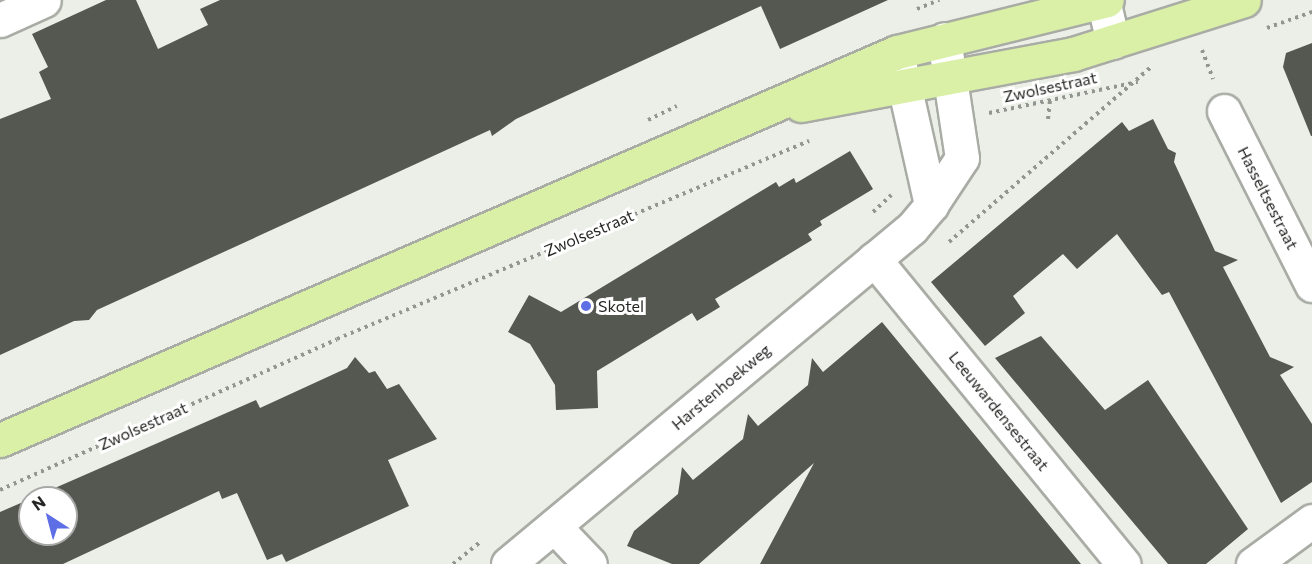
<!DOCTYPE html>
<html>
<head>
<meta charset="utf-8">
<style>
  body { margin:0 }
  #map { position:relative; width:1312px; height:564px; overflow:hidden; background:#ecefe7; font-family:Commissioner,sans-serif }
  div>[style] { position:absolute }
  .building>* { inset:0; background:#555751 }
  .path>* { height:4px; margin-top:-2px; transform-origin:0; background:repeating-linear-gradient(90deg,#939690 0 3px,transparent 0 7.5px) }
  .roads { filter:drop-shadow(2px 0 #a9aca5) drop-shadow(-2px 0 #a9aca5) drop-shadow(0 2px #a9aca5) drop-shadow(0 -2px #a9aca5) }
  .minor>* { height:33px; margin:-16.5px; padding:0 16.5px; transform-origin:16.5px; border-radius:16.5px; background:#fff }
  .major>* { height:33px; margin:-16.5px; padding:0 16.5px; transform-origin:16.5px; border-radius:16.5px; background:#d9f0a6 }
  .dots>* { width:16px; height:16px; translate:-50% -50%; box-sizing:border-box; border:3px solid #fff; border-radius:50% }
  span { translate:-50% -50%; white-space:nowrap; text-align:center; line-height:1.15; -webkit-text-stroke:6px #fff; paint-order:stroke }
  .street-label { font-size:16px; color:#252724 }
  .poi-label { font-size:16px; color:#252724 }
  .left { translate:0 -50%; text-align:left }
  .north { position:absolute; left:18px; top:486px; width:60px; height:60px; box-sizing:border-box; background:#fff; border:2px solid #a8a9a7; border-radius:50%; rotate:324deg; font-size:16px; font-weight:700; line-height:24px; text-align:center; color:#252724 }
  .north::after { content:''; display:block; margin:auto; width:21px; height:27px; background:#5e6fe6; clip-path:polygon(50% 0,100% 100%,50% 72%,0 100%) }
</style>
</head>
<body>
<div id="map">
  <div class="building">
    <i style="clip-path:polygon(106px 0,136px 0,158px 49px,208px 25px,200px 9px,220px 0,888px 0,780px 49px,761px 6px,516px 119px,492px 136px,490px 130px,97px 310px,89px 320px,74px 321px,0 355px,0 119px,51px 99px,39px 72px,48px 67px,32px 34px)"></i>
    <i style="clip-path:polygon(1312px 43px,1312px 136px,1311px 136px,1283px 67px,1286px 53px)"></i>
    <i style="clip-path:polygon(1153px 119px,1168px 149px,1176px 153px,1174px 162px,1215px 251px,1238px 260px,1223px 267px,1270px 357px,1294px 367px,1280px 375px,1312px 424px,1312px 482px,1281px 503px,1169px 292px,1162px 295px,1117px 234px,1077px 269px,1063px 254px,1013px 296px,1025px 313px,985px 346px,931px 282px,1122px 122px,1129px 131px)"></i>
    <i style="clip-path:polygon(850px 151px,873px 189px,820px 221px,822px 225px,808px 234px,812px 240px,715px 299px,720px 307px,697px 321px,692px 313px,597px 371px,598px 408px,556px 410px,555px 385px,530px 344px,508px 332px,529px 295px,561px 312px,776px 182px,779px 187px,794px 178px,796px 183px)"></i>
    <i style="clip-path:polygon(882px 322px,1081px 564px,760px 564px,814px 463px,699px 564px,672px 564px,627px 546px,634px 531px,678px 494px,682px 467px,693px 480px,743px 439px,748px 414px,758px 426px,808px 385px,812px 358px,823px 372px)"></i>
    <i style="clip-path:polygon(1041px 336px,1105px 410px,1148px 380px,1248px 529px,1206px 564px,1168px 564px,995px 358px)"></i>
    <i style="clip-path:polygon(355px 357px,369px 373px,375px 371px,387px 389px,399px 384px,437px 439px,388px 460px,409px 506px,286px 562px,282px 554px,267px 560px,237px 493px,222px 499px,219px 491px,63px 564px,0 564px,0 512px,30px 499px,30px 534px,66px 534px,66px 498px,32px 498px,256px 400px,260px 408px,347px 368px)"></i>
  </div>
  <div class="path">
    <i style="left:917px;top:9px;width:24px;rotate:-22deg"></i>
    <i style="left:1267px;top:28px;width:48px;rotate:-19.6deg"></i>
    <i style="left:1202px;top:50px;width:31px;rotate:69deg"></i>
    <i style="left:989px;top:113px;width:152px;rotate:-11.8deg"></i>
    <i style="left:1048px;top:119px;width:19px;rotate:-84deg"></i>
    <i style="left:648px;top:120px;width:32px;rotate:-26deg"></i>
    <i style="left:873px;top:212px;width:25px;rotate:-43deg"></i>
    <i style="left:949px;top:242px;width:269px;rotate:-40.9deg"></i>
    <i style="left:0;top:490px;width:369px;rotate:-24.1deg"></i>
    <i style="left:337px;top:339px;width:512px;rotate:-22.76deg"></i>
    <i style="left:453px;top:564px;width:36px;rotate:-39deg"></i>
  </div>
  <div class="roads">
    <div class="minor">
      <i style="left:1103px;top:0;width:43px;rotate:76.6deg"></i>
      <i style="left:0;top:20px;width:48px;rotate:-24.4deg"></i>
      <i style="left:898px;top:58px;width:151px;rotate:77.3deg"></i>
      <i style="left:1224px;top:111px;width:195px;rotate:63.2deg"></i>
      <i style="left:874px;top:259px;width:394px;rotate:50.7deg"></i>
      <i style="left:554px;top:526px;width:52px;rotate:46.5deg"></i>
      <i style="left:508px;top:564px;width:525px;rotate:-39.75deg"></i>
      <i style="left:912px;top:228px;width:30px;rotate:-50deg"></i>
      <i style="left:931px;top:205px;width:56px;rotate:-56.6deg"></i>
      <i style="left:962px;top:158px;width:120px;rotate:-98.6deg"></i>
      <i style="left:1253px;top:564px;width:73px;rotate:-36.1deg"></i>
    </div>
    <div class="major">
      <i style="left:801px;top:105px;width:277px;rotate:-10.6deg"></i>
      <i style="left:1073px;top:54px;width:179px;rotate:-17.5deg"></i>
      <i style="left:0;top:440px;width:977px;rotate:-23.39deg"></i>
      <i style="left:897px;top:52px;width:216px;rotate:-13.9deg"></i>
    </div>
  </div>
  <div class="dots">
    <i style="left:586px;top:306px;background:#5e6fe6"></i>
  </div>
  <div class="street-label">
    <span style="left:1050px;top:87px;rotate:-12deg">Zwolsestraat</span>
    <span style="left:1268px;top:198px;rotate:63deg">Hasseltsestraat</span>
    <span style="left:589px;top:233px;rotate:-23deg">Zwolsestraat</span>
    <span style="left:721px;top:387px;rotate:-40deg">Harstenhoekweg</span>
    <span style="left:999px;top:411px;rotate:51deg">Leeuwardensestraat</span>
    <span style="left:143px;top:426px;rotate:-24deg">Zwolsestraat</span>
  </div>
  <div class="poi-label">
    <span class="left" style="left:598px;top:306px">Skotel</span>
  </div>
  <div class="north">N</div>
</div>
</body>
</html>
